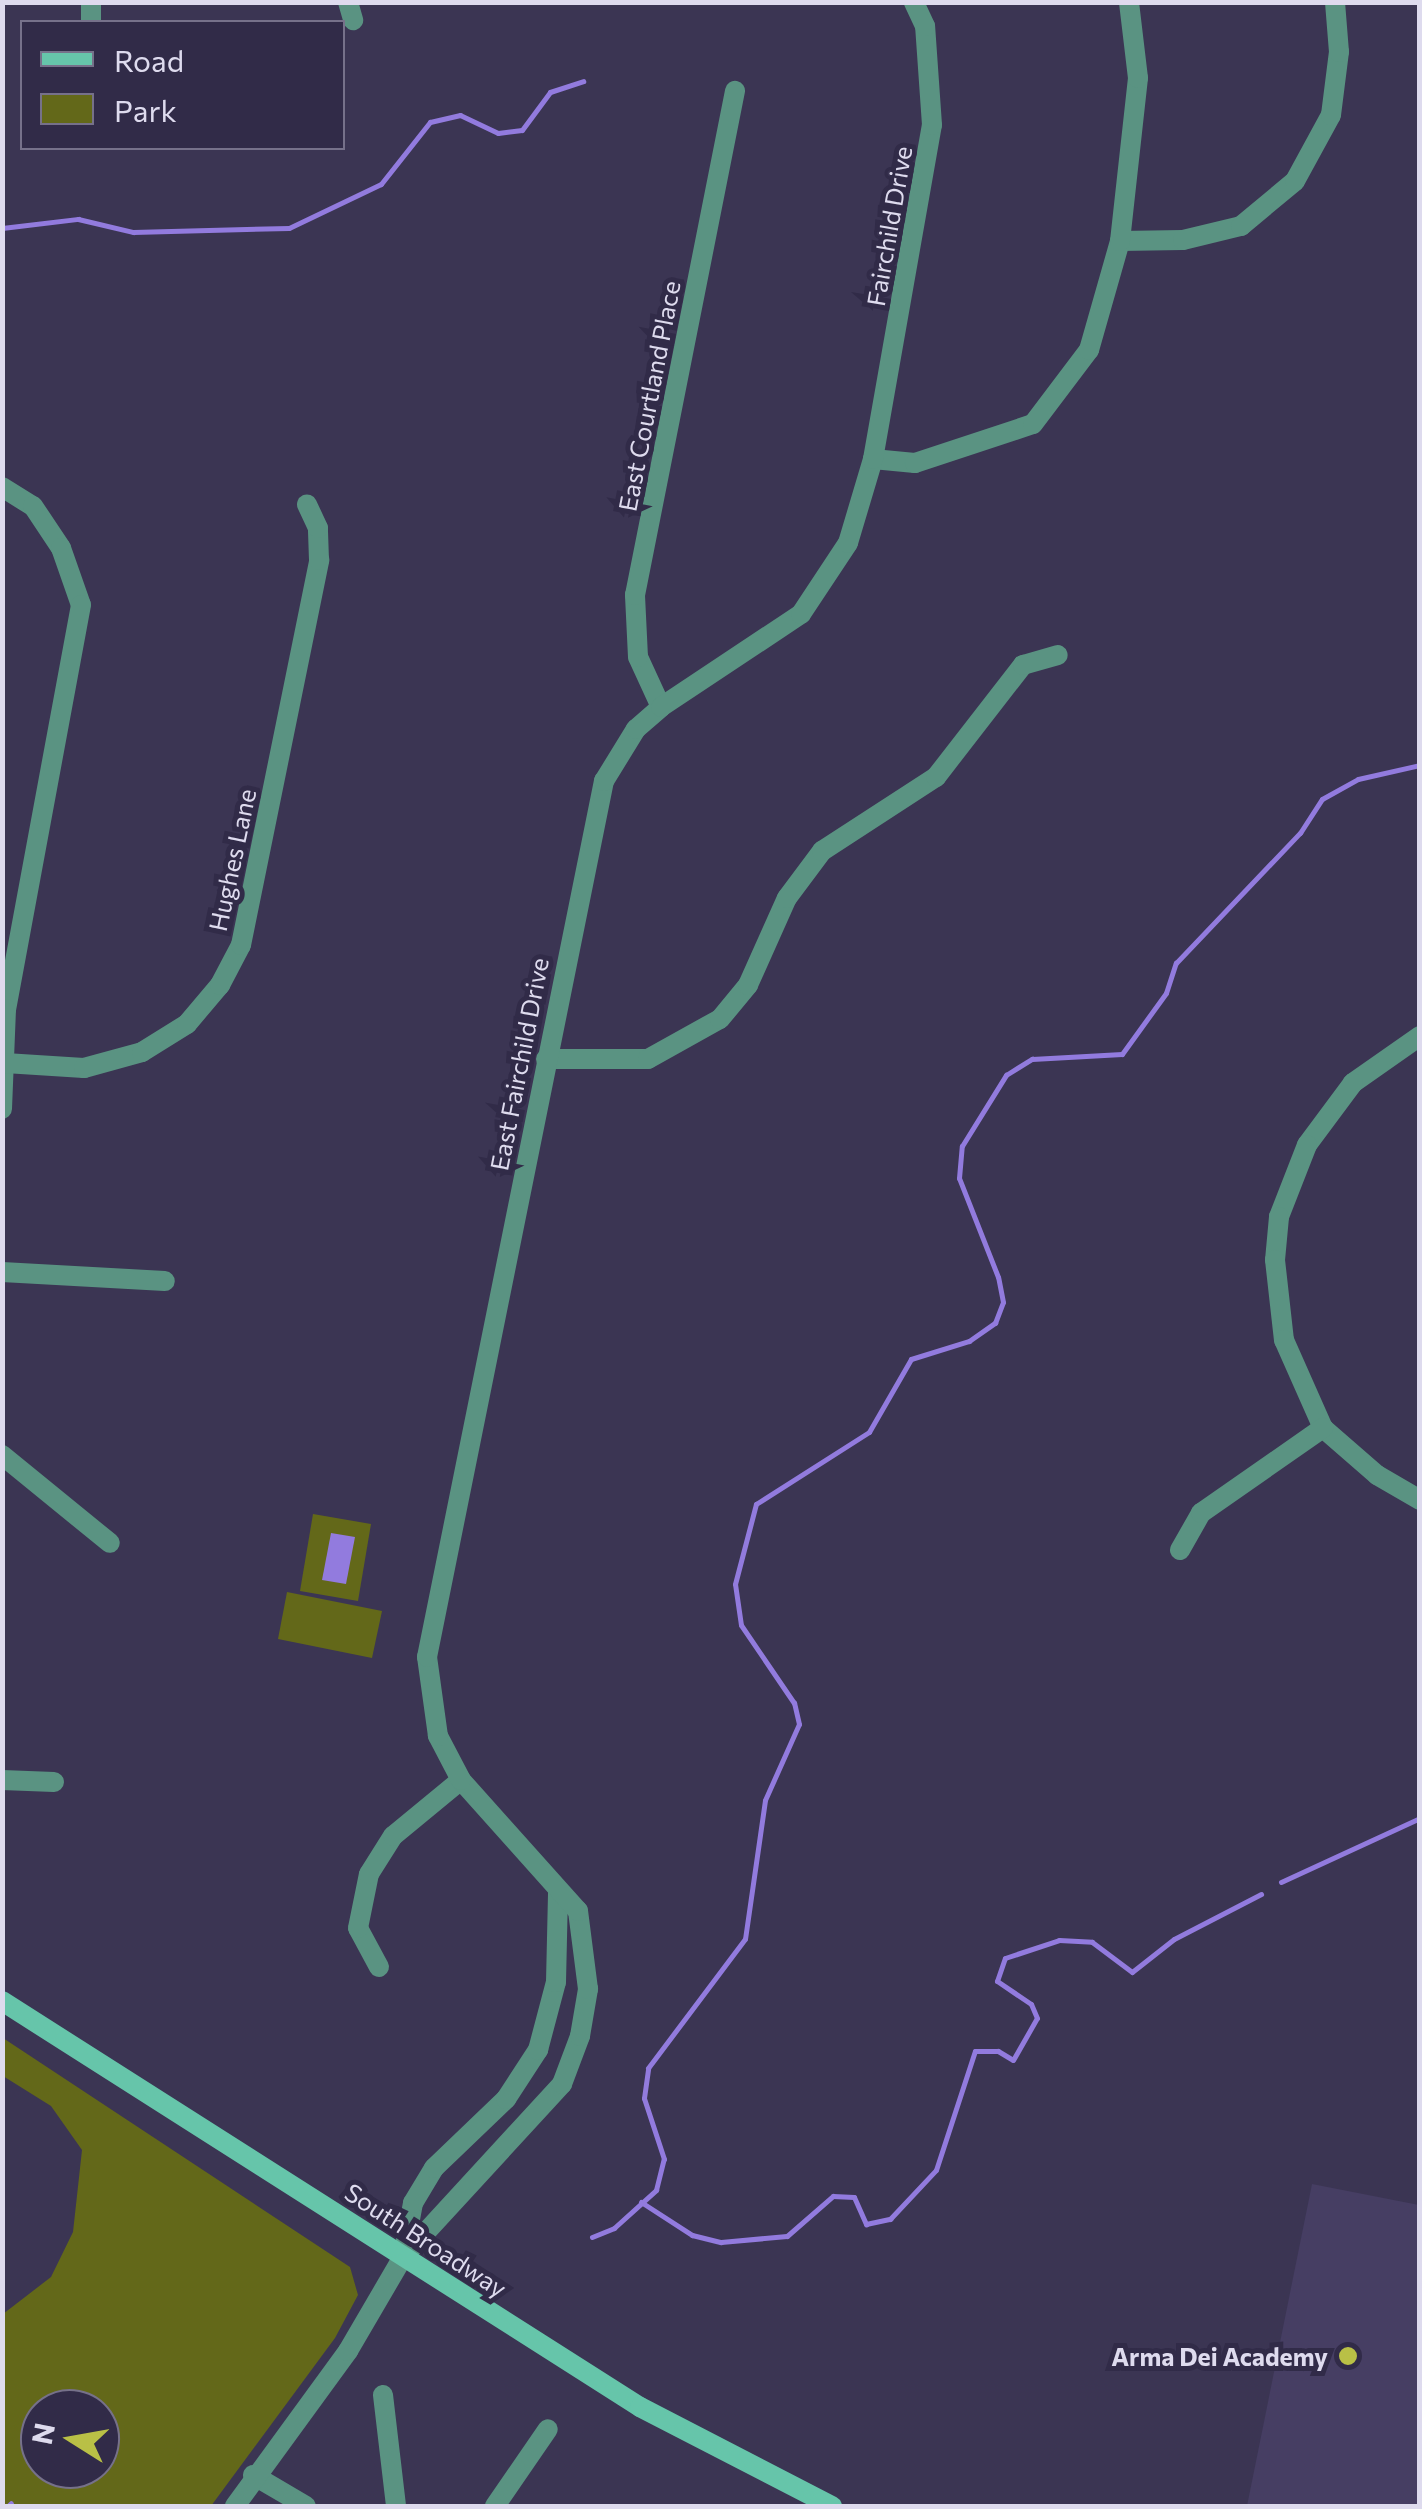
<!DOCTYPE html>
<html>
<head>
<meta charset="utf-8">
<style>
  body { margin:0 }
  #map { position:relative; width:1422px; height:2509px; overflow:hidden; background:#3b3553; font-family:Commissioner,sans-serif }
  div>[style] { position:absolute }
  .built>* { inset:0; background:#463e63 }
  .green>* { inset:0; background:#636819 }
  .water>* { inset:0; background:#927bde }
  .stream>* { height:5px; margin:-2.5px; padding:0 2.5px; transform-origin:2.5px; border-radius:2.5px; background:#927bde }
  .street>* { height:20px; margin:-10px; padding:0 10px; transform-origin:10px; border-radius:10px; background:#5a9382 }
  .secondary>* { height:20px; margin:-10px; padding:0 10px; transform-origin:10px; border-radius:10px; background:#66c5aa }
  .dots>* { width:28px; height:28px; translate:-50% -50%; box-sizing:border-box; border:5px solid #312b48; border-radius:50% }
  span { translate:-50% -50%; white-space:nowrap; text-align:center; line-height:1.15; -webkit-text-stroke:10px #312b48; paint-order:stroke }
  .street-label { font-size:25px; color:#dedbee }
  .poi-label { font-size:25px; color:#dedbee; font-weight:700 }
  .right { translate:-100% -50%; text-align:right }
  .frame { position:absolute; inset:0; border:5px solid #dedbee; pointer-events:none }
  .legend { position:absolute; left:20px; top:20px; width:325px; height:130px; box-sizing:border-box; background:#312b48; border:2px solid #76718a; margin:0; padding:12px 18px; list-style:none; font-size:30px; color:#dedbee }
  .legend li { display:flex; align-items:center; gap:20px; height:50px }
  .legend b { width:50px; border:2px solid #76718a }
  .north { position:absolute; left:20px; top:2389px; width:100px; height:100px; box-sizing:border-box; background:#312b48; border:2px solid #76718a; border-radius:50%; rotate:281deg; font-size:28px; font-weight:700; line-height:40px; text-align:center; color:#dedbee }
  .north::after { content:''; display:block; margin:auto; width:35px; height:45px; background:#b9c046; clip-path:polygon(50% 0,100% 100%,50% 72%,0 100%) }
</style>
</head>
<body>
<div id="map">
  <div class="built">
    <i style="clip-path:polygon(1312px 2184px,1419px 2205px,1419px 2506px,1247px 2506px)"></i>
  </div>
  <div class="green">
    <i style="clip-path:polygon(313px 1514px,371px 1524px,358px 1601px,300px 1591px)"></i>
    <i style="clip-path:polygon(287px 1592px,382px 1611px,372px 1658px,278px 1639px)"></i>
    <i style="clip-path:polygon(evenodd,3px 2038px,350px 2267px,358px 2295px,335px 2338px,211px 2506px,3px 2506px,3px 2314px,51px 2277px,73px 2232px,82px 2150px,51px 2106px,3px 2076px,3px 2038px,40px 2409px,100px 2409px,100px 2469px,40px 2469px,40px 2409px)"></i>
  </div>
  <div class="water">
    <i style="clip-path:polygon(331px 1533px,355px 1537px,346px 1584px,322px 1580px)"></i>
  </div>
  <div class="stream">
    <i style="left:2px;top:228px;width:77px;rotate:-6.8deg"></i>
    <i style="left:78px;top:219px;width:57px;rotate:13.3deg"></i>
    <i style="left:133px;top:232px;width:156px;rotate:-1.5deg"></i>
    <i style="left:289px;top:228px;width:102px;rotate:-25.6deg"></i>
    <i style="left:381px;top:184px;width:79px;rotate:-51.7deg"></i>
    <i style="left:430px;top:122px;width:31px;rotate:-13deg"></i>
    <i style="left:460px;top:115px;width:42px;rotate:25.3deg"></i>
    <i style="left:498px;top:133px;width:24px;rotate:-7deg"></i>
    <i style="left:522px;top:130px;width:47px;rotate:-53.6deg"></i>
    <i style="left:550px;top:92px;width:35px;rotate:-18deg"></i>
    <i style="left:1281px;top:1882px;width:153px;rotate:-24.7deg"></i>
    <i style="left:641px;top:2202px;width:61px;rotate:32.9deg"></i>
    <i style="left:692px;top:2235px;width:30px;rotate:14deg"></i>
    <i style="left:721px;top:2242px;width:66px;rotate:-5.2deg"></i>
    <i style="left:787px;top:2236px;width:61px;rotate:-41deg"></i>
    <i style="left:833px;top:2196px;width:21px;rotate:3deg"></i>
    <i style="left:854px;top:2197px;width:30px;rotate:66deg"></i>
    <i style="left:866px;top:2224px;width:25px;rotate:-12deg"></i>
    <i style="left:890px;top:2219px;width:67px;rotate:-46.8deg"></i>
    <i style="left:936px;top:2170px;width:125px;rotate:-71.9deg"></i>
    <i style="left:975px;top:2051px;width:23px"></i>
    <i style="left:998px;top:2051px;width:17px;rotate:31deg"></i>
    <i style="left:1013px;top:2060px;width:48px;rotate:-60.3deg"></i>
    <i style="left:1037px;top:2018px;width:15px;rotate:-113deg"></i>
    <i style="left:1031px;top:2004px;width:41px;rotate:-145.9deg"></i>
    <i style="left:997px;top:1981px;width:24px;rotate:-71deg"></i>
    <i style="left:1005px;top:1958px;width:57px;rotate:-18.4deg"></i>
    <i style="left:1059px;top:1940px;width:33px;rotate:3deg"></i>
    <i style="left:1092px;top:1942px;width:50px;rotate:36.9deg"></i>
    <i style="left:1132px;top:1972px;width:53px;rotate:-38.2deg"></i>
    <i style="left:1174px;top:1939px;width:98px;rotate:-27.3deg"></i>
    <i style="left:592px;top:2237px;width:24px;rotate:-22deg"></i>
    <i style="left:614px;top:2228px;width:57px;rotate:-42.1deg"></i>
    <i style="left:656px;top:2190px;width:32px;rotate:-76deg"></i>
    <i style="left:664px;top:2159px;width:64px;rotate:-108.2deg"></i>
    <i style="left:644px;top:2098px;width:30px;rotate:-82deg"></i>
    <i style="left:648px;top:2068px;width:161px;rotate:-53.1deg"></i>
    <i style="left:745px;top:1939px;width:140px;rotate:-81.8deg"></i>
    <i style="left:765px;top:1800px;width:83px;rotate:-65.9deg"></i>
    <i style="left:799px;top:1724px;width:22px;rotate:-103deg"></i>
    <i style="left:794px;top:1703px;width:94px;rotate:-124.2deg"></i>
    <i style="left:741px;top:1625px;width:41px;rotate:-98.3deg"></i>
    <i style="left:735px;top:1584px;width:83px;rotate:-75.3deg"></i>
    <i style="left:756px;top:1504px;width:134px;rotate:-32.5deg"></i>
    <i style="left:869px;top:1432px;width:84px;rotate:-60.1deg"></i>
    <i style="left:911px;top:1359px;width:61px;rotate:-17.2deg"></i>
    <i style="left:969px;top:1341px;width:32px;rotate:-35deg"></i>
    <i style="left:995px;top:1323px;width:22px;rotate:-69deg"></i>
    <i style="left:1003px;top:1302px;width:25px;rotate:-101deg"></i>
    <i style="left:998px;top:1277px;width:106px;rotate:-111.5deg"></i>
    <i style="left:959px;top:1178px;width:32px;rotate:-85deg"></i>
    <i style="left:962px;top:1146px;width:84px;rotate:-58.2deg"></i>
    <i style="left:1006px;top:1075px;width:31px;rotate:-32deg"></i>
    <i style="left:1032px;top:1059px;width:90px;rotate:-3.2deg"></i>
    <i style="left:1122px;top:1054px;width:75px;rotate:-54.2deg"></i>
    <i style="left:1166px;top:993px;width:32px;rotate:-72deg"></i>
    <i style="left:1176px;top:963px;width:180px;rotate:-46.4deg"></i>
    <i style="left:1300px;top:833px;width:40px;rotate:-57.1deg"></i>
    <i style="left:1322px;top:799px;width:41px;rotate:-29.1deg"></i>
    <i style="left:1358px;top:779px;width:64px;rotate:-12.7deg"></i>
    <i style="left:8px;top:2506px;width:4px;rotate:-45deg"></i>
  </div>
  <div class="street">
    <i style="left:348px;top:2px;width:19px;rotate:74deg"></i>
    <i style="left:91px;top:22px;width:20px;rotate:-90deg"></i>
    <i style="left:1120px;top:241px;width:63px;rotate:-0.9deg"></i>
    <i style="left:1183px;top:240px;width:60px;rotate:-13.6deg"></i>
    <i style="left:1241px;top:226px;width:70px;rotate:-39.8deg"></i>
    <i style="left:1295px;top:181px;width:75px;rotate:-61.4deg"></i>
    <i style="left:1331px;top:115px;width:64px;rotate:-82.8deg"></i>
    <i style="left:1339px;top:52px;width:50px;rotate:-94.6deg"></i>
    <i style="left:873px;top:459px;width:42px;rotate:5.4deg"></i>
    <i style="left:915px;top:463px;width:124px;rotate:-18.3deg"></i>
    <i style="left:1033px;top:424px;width:93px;rotate:-52.9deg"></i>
    <i style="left:1089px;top:350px;width:113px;rotate:-74.1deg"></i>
    <i style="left:1120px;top:241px;width:164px;rotate:-83.7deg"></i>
    <i style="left:1138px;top:78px;width:77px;rotate:-96.8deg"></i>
    <i style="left:2px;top:487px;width:36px;rotate:32deg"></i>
    <i style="left:33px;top:506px;width:50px;rotate:56.3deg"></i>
    <i style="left:61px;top:548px;width:60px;rotate:70.7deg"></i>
    <i style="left:81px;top:605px;width:411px;rotate:100.5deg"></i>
    <i style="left:6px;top:1009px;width:100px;rotate:92.3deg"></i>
    <i style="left:661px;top:707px;width:55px;rotate:-114.7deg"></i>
    <i style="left:638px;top:657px;width:62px;rotate:-92.8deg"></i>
    <i style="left:635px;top:595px;width:514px;rotate:-78.78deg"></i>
    <i style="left:1420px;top:1036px;width:82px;rotate:145deg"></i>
    <i style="left:1353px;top:1083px;width:77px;rotate:126.6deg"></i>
    <i style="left:1307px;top:1145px;width:77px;rotate:111.3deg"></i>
    <i style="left:1279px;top:1217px;width:43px;rotate:95.3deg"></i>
    <i style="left:1275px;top:1260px;width:81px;rotate:83.6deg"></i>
    <i style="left:1284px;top:1340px;width:96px;rotate:66.1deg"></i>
    <i style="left:1323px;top:1428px;width:72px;rotate:41deg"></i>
    <i style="left:1377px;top:1475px;width:50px;rotate:30.2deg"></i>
    <i style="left:546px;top:1059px;width:102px"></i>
    <i style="left:648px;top:1059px;width:82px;rotate:-29.1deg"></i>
    <i style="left:720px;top:1019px;width:44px;rotate:-50.5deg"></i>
    <i style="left:748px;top:985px;width:95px;rotate:-65.9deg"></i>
    <i style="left:787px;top:898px;width:59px;rotate:-53.3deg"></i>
    <i style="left:822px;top:851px;width:136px;rotate:-33deg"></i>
    <i style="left:936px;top:777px;width:142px;rotate:-52.2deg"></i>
    <i style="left:1023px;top:665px;width:36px;rotate:-16deg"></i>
    <i style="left:5px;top:1063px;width:79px;rotate:3.6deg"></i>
    <i style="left:84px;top:1068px;width:60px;rotate:-15.4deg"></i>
    <i style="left:142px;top:1052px;width:53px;rotate:-31.9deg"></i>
    <i style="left:187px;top:1024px;width:51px;rotate:-49.8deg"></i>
    <i style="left:220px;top:985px;width:45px;rotate:-62.3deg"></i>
    <i style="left:241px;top:945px;width:393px;rotate:-78.5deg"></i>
    <i style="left:319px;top:560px;width:32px;rotate:-92deg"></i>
    <i style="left:318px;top:528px;width:26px;rotate:-115deg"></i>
    <i style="left:2px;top:1272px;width:163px;rotate:3.2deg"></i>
    <i style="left:2px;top:1455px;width:139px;rotate:39.2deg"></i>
    <i style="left:1180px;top:1550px;width:43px;rotate:-60.4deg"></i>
    <i style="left:1201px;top:1513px;width:149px;rotate:-34.9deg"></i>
    <i style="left:2px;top:1780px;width:52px;rotate:2.2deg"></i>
    <i style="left:379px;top:1967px;width:44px;rotate:-118.3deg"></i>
    <i style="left:358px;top:1928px;width:55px;rotate:-78.5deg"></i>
    <i style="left:369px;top:1874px;width:45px;rotate:-57.7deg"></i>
    <i style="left:393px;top:1836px;width:88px;rotate:-39.5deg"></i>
    <i style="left:403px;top:2257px;width:55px;rotate:-79.5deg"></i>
    <i style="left:413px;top:2203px;width:41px;rotate:-59deg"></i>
    <i style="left:434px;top:2168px;width:100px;rotate:-43.8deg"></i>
    <i style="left:506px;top:2099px;width:59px;rotate:-56.9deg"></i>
    <i style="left:538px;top:2050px;width:70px;rotate:-75.2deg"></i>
    <i style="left:556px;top:1982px;width:90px;rotate:-88.7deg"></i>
    <i style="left:383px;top:2395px;width:112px;rotate:83.3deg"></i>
    <i style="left:253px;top:2475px;width:61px;rotate:30.3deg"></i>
    <i style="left:235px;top:2506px;width:192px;rotate:-53.9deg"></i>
    <i style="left:348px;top:2351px;width:109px;rotate:-59.7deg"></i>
    <i style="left:403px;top:2257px;width:235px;rotate:-47.4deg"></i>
    <i style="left:562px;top:2084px;width:51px;rotate:-69.4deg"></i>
    <i style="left:580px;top:2036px;width:48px;rotate:-80.3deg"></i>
    <i style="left:588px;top:1989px;width:79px;rotate:-97.3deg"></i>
    <i style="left:578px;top:1911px;width:176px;rotate:-131.8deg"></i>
    <i style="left:461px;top:1780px;width:50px;rotate:-117.6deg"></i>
    <i style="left:438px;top:1736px;width:80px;rotate:-97.9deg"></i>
    <i style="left:427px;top:1657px;width:894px;rotate:-78.58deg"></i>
    <i style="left:604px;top:781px;width:61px;rotate:-58.4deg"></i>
    <i style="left:636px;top:729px;width:33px;rotate:-41deg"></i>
    <i style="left:661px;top:707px;width:168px;rotate:-33.6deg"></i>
    <i style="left:801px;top:614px;width:85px;rotate:-56.5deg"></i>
    <i style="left:848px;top:543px;width:88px;rotate:-73.4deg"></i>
    <i style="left:873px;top:459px;width:339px;rotate:-80deg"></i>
    <i style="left:932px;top:125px;width:99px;rotate:-94deg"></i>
    <i style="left:925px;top:26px;width:26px;rotate:-115deg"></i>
    <i style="left:495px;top:2506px;width:93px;rotate:-55.5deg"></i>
  </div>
  <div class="secondary">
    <i style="left:2px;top:2001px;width:756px;rotate:32.47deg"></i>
    <i style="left:640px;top:2407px;width:216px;rotate:27.3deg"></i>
  </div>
  <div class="dots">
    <i style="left:1348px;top:2356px;background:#b9c046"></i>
  </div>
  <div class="street-label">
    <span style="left:889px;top:226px;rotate:-80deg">Fairchild Drive</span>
    <span style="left:649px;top:396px;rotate:-79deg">East Courtland Place</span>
    <span style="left:232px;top:860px;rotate:-78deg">Hughes Lane</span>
    <span style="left:519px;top:1064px;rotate:-79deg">East Fairchild Drive</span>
    <span style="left:426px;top:2240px;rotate:33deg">South Broadway</span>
  </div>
  <div class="poi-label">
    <span class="right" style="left:1328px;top:2356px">Arma Dei Academy</span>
  </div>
  <div class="frame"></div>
  <ul class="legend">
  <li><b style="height:12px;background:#66c5aa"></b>Road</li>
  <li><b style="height:28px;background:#636819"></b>Park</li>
  </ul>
  <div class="north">N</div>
</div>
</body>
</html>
